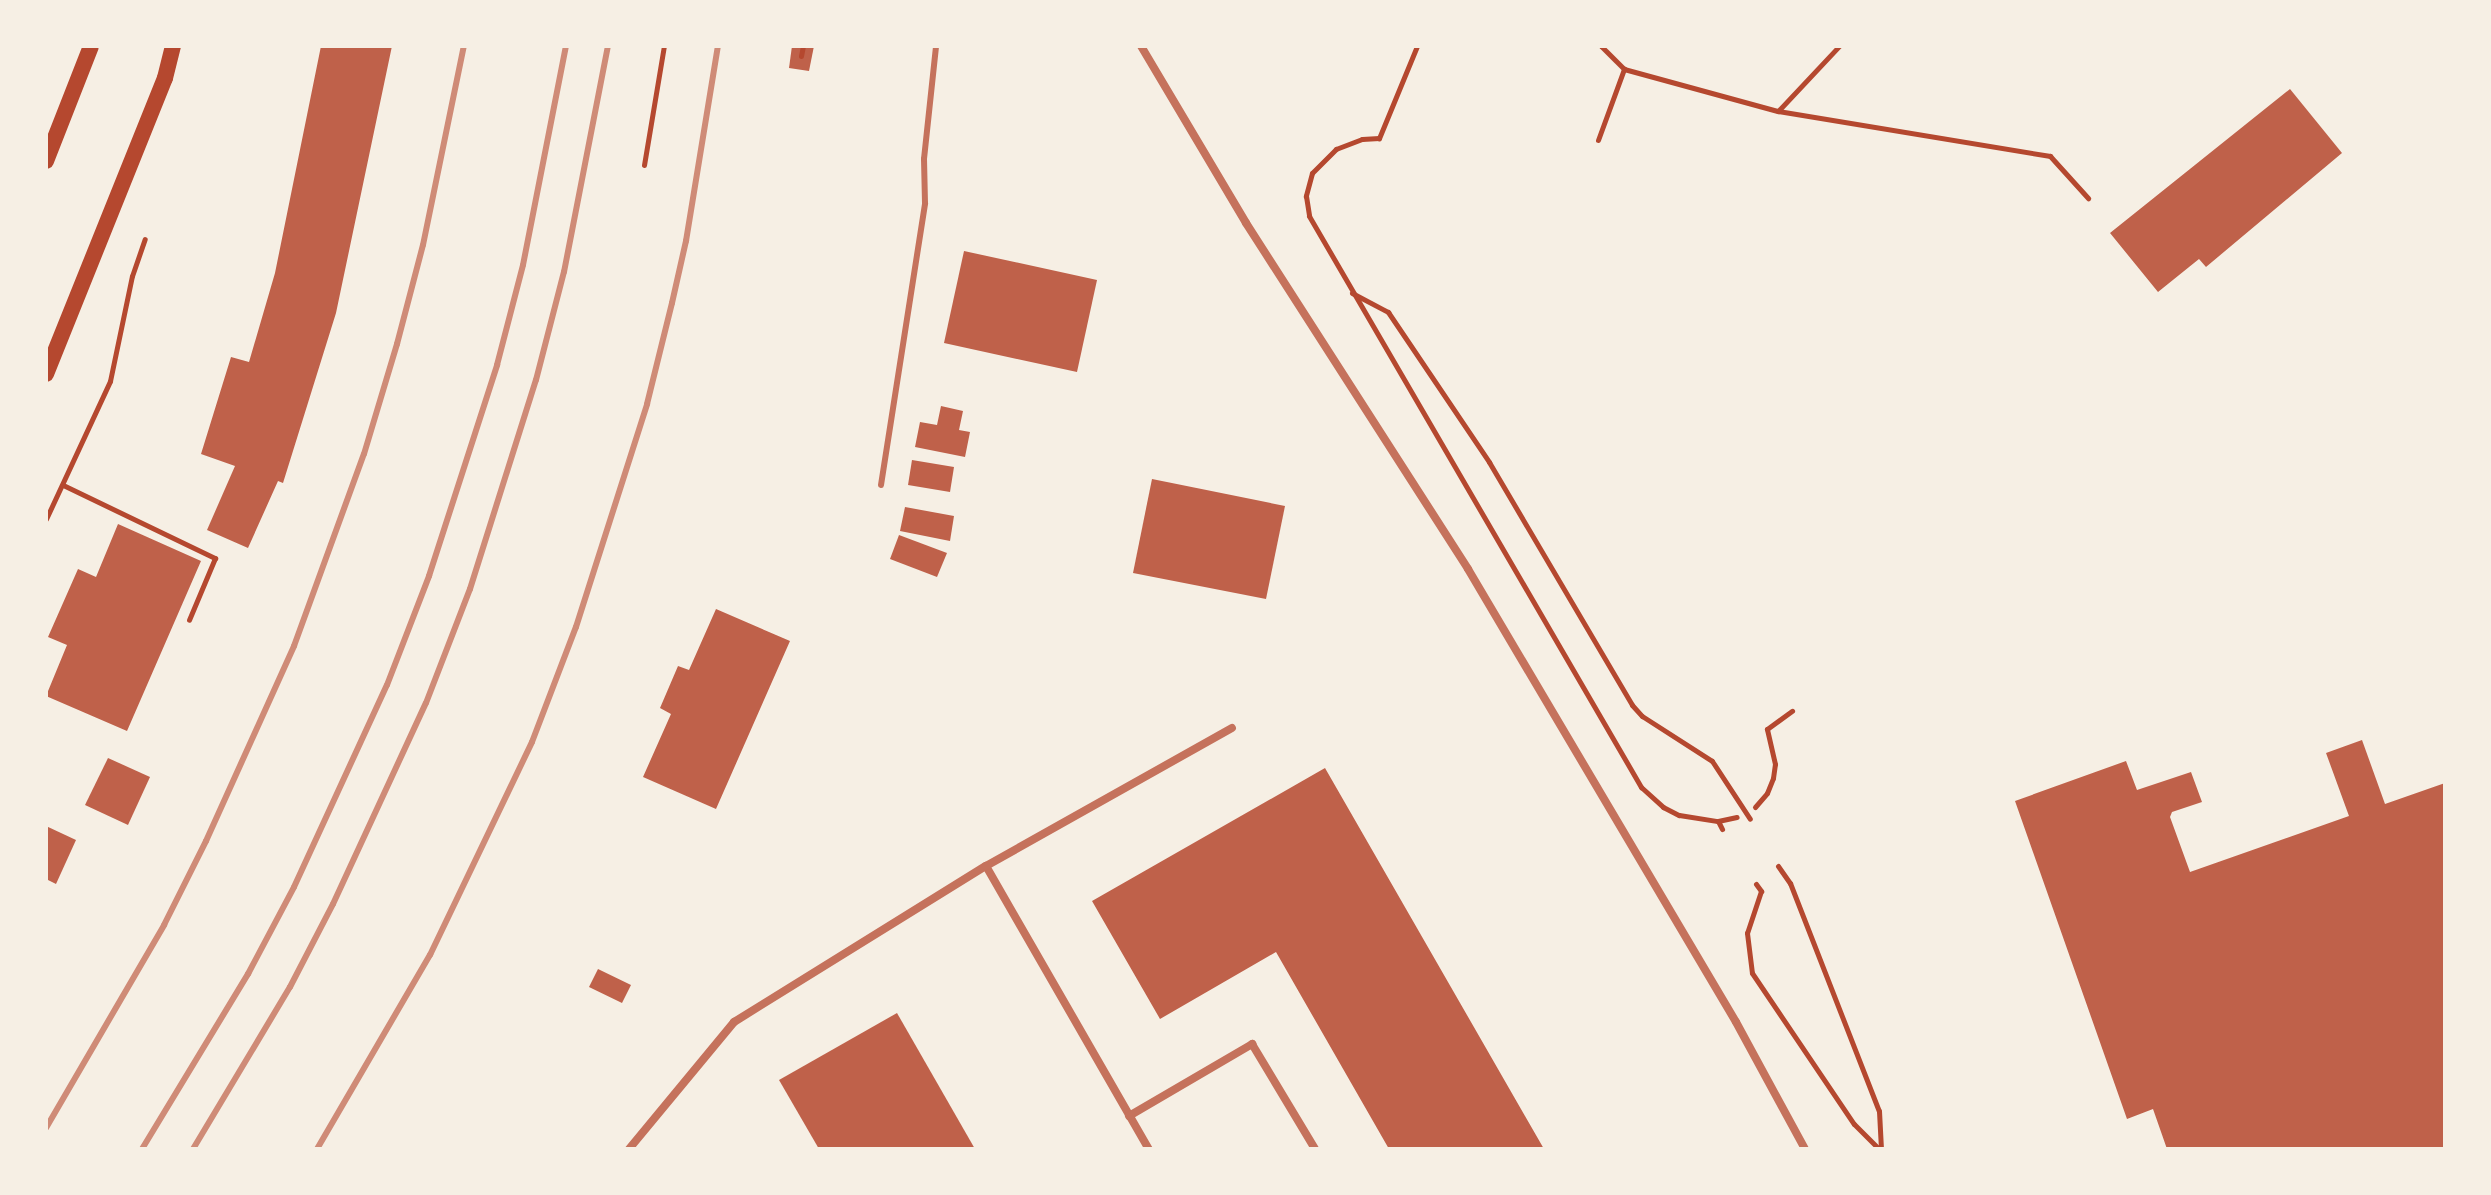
<!DOCTYPE html>
<html>
<head>
<meta charset="utf-8">
<style>
  body { margin:0 }
  #map { position:relative; width:2491px; height:1195px; overflow:hidden; background:#f6efe4; font-family:Signika,sans-serif }
  div>[style] { position:absolute }
  .building>* { inset:0; background:#bf614a }
  .path>* { height:5px; margin:-2.5px; padding:0 2.5px; transform-origin:2.5px; border-radius:2.5px; background:#b5482f }
  .service>* { height:6px; margin:-3px; padding:0 3px; transform-origin:3px; border-radius:3px; background:#c5725c }
  .minor>* { height:8px; margin:-4px; padding:0 4px; transform-origin:4px; border-radius:4px; background:#c5725c }
  .secondary>* { height:16px; margin:-8px; padding:0 8px; transform-origin:8px; border-radius:8px; background:#b5482f }
  .rail>* { height:6px; margin:-3px; padding:0 3px; transform-origin:3px; border-radius:3px; background:#cf8b77 }
  span { translate:-50% -50%; white-space:nowrap; text-align:center; line-height:1.15; -webkit-text-stroke:8px #f6efe4; paint-order:stroke }
  .frame { position:absolute; inset:0; border:48px solid #f6efe4; pointer-events:none }
</style>
</head>
<body>
<div id="map">
  <div class="building">
    <i style="clip-path:polygon(321px 46px,392px 46px,336px 313px,283px 483px,278px 481px,248px 548px,207px 530px,235px 466px,201px 454px,231px 357px,249px 362px,275px 273px)"></i>
    <i style="clip-path:polygon(792px 46px,814px 46px,809px 71px,789px 68px)"></i>
    <i style="clip-path:polygon(2290px 89px,2342px 153px,2206px 267px,2199px 259px,2158px 292px,2110px 233px)"></i>
    <i style="clip-path:polygon(964px 251px,1097px 280px,1077px 372px,944px 343px)"></i>
    <i style="clip-path:polygon(941px 406px,963px 411px,959px 430px,970px 432px,965px 457px,915px 447px,920px 422px,937px 425px)"></i>
    <i style="clip-path:polygon(912px 460px,954px 467px,950px 492px,908px 485px)"></i>
    <i style="clip-path:polygon(1152px 479px,1285px 506px,1266px 599px,1133px 573px)"></i>
    <i style="clip-path:polygon(905px 507px,954px 516px,950px 541px,900px 531px)"></i>
    <i style="clip-path:polygon(118px 524px,201px 561px,127px 731px,46px 696px,67px 645px,48px 637px,78px 569px,96px 577px)"></i>
    <i style="clip-path:polygon(899px 535px,947px 553px,937px 577px,890px 559px)"></i>
    <i style="clip-path:polygon(716px 609px,790px 641px,716px 809px,643px 777px,671px 714px,660px 708px,678px 666px,689px 670px)"></i>
    <i style="clip-path:polygon(2362px 740px,2385px 804px,2445px 783px,2445px 1149px,2167px 1149px,2153px 1109px,2127px 1119px,2015px 801px,2126px 761px,2137px 790px,2191px 772px,2202px 802px,2172px 812px,2170px 817px,2190px 872px,2349px 816px,2326px 753px)"></i>
    <i style="clip-path:polygon(108px 758px,150px 777px,128px 825px,85px 805px)"></i>
    <i style="clip-path:polygon(1325px 768px,1544px 1149px,1389px 1149px,1276px 952px,1160px 1019px,1092px 901px)"></i>
    <i style="clip-path:polygon(46px 826px,76px 840px,56px 884px,46px 879px)"></i>
    <i style="clip-path:polygon(598px 969px,631px 985px,622px 1003px,589px 987px)"></i>
    <i style="clip-path:polygon(897px 1013px,975px 1149px,819px 1149px,779px 1080px)"></i>
  </div>
  <div class="path">
    <i style="left:1417px;top:46px;width:100px;rotate:112.4deg"></i>
    <i style="left:1379px;top:138px;width:17px;rotate:177deg"></i>
    <i style="left:1362px;top:139px;width:28px;rotate:159deg"></i>
    <i style="left:1336px;top:149px;width:34px;rotate:135deg"></i>
    <i style="left:1312px;top:173px;width:24px;rotate:105deg"></i>
    <i style="left:1306px;top:196px;width:20px;rotate:81deg"></i>
    <i style="left:1309px;top:216px;width:661px;rotate:59.82deg"></i>
    <i style="left:1641px;top:787px;width:30px;rotate:42deg"></i>
    <i style="left:1663px;top:807px;width:18px;rotate:27deg"></i>
    <i style="left:1679px;top:815px;width:39px;rotate:9deg"></i>
    <i style="left:1718px;top:821px;width:9px;rotate:63deg"></i>
    <i style="left:1601px;top:46px;width:33px;rotate:45deg"></i>
    <i style="left:1624px;top:69px;width:160px;rotate:15.3deg"></i>
    <i style="left:1778px;top:111px;width:276px;rotate:9.4deg"></i>
    <i style="left:2050px;top:156px;width:57px;rotate:47.9deg"></i>
    <i style="left:801px;top:56px;width:10px;rotate:-79deg"></i>
    <i style="left:1779px;top:110px;width:88px;rotate:-46.8deg"></i>
    <i style="left:1598px;top:140px;width:76px;rotate:-69.9deg"></i>
    <i style="left:644px;top:165px;width:121px;rotate:-80.5deg"></i>
    <i style="left:1352px;top:293px;width:41px;rotate:27.8deg"></i>
    <i style="left:1388px;top:312px;width:181px;rotate:56deg"></i>
    <i style="left:1489px;top:462px;width:282px;rotate:59.5deg"></i>
    <i style="left:1632px;top:705px;width:15px;rotate:48deg"></i>
    <i style="left:1642px;top:716px;width:83px;rotate:32.7deg"></i>
    <i style="left:1712px;top:761px;width:69px;rotate:56.8deg"></i>
    <i style="left:63px;top:485px;width:169px;rotate:25.7deg"></i>
    <i style="left:215px;top:558px;width:67px;rotate:112.8deg"></i>
    <i style="left:46px;top:519px;width:152px;rotate:-65.1deg"></i>
    <i style="left:110px;top:381px;width:107px;rotate:-78.2deg"></i>
    <i style="left:132px;top:276px;width:39px;rotate:-71deg"></i>
    <i style="left:1755px;top:807px;width:18px;rotate:-49deg"></i>
    <i style="left:1767px;top:793px;width:16px;rotate:-68deg"></i>
    <i style="left:1773px;top:778px;width:14px;rotate:-82deg"></i>
    <i style="left:1775px;top:764px;width:36px;rotate:-103deg"></i>
    <i style="left:1767px;top:729px;width:31px;rotate:-36deg"></i>
    <i style="left:1718px;top:821px;width:19px;rotate:-12deg"></i>
    <i style="left:1778px;top:866px;width:21px;rotate:55deg"></i>
    <i style="left:1790px;top:883px;width:245px;rotate:68.7deg"></i>
    <i style="left:1879px;top:1111px;width:38px;rotate:87deg"></i>
    <i style="left:1756px;top:884px;width:9px;rotate:54deg"></i>
    <i style="left:1761px;top:891px;width:44px;rotate:108.4deg"></i>
    <i style="left:1747px;top:933px;width:40px;rotate:82.9deg"></i>
    <i style="left:1752px;top:973px;width:182px;rotate:56deg"></i>
    <i style="left:1854px;top:1124px;width:35px;rotate:45deg"></i>
  </div>
  <div class="service">
    <i style="left:881px;top:485px;width:285px;rotate:-81.1deg"></i>
    <i style="left:925px;top:203px;width:44px;rotate:-91.3deg"></i>
    <i style="left:924px;top:159px;width:114px;rotate:-83.9deg"></i>
  </div>
  <div class="minor">
    <i style="left:1141px;top:46px;width:206px;rotate:59.3deg"></i>
    <i style="left:1246px;top:223px;width:411px;rotate:57.3deg"></i>
    <i style="left:1468px;top:569px;width:526px;rotate:59.39deg"></i>
    <i style="left:1736px;top:1022px;width:145px;rotate:61.5deg"></i>
    <i style="left:986px;top:866px;width:327px;rotate:60.1deg"></i>
    <i style="left:1129px;top:1116px;width:143px;rotate:-30.3deg"></i>
    <i style="left:1252px;top:1044px;width:122px;rotate:59deg"></i>
    <i style="left:629px;top:1149px;width:165px;rotate:-50.4deg"></i>
    <i style="left:734px;top:1022px;width:296px;rotate:-31.8deg"></i>
    <i style="left:986px;top:866px;width:282px;rotate:-29.3deg"></i>
  </div>
  <div class="secondary">
    <i style="left:46px;top:161px;width:123px;rotate:-68.6deg"></i>
    <i style="left:46px;top:374px;width:319px;rotate:-68.1deg"></i>
    <i style="left:165px;top:78px;width:33px;rotate:-76deg"></i>
  </div>
  <div class="rail">
    <i style="left:46px;top:1128px;width:235px;rotate:-59.8deg"></i>
    <i style="left:164px;top:925px;width:94px;rotate:-63.4deg"></i>
    <i style="left:206px;top:841px;width:214px;rotate:-65.7deg"></i>
    <i style="left:294px;top:646px;width:204px;rotate:-70deg"></i>
    <i style="left:364px;top:454px;width:115px;rotate:-73.3deg"></i>
    <i style="left:397px;top:344px;width:102px;rotate:-75.3deg"></i>
    <i style="left:423px;top:245px;width:203px;rotate:-78.4deg"></i>
    <i style="left:142px;top:1149px;width:205px;rotate:-58.8deg"></i>
    <i style="left:248px;top:974px;width:98px;rotate:-62.1deg"></i>
    <i style="left:294px;top:887px;width:222px;rotate:-65.3deg"></i>
    <i style="left:387px;top:685px;width:117px;rotate:-68.9deg"></i>
    <i style="left:429px;top:576px;width:222px;rotate:-72.1deg"></i>
    <i style="left:497px;top:365px;width:103px;rotate:-75.4deg"></i>
    <i style="left:523px;top:265px;width:223px;rotate:-78.9deg"></i>
    <i style="left:193px;top:1149px;width:189px;rotate:-59.1deg"></i>
    <i style="left:290px;top:987px;width:93px;rotate:-62.6deg"></i>
    <i style="left:333px;top:904px;width:221px;rotate:-65.2deg"></i>
    <i style="left:426px;top:703px;width:122px;rotate:-68.9deg"></i>
    <i style="left:470px;top:589px;width:219px;rotate:-72.5deg"></i>
    <i style="left:536px;top:380px;width:112px;rotate:-75.5deg"></i>
    <i style="left:564px;top:272px;width:230px;rotate:-79deg"></i>
    <i style="left:317px;top:1149px;width:225px;rotate:-59.8deg"></i>
    <i style="left:430px;top:955px;width:236px;rotate:-64.4deg"></i>
    <i style="left:532px;top:742px;width:123px;rotate:-69.1deg"></i>
    <i style="left:576px;top:627px;width:234px;rotate:-72.3deg"></i>
    <i style="left:647px;top:404px;width:104px;rotate:-76.1deg"></i>
    <i style="left:672px;top:303px;width:64px;rotate:-77.3deg"></i>
    <i style="left:686px;top:241px;width:198px;rotate:-80.7deg"></i>
  </div>
  <div class="frame"></div>
</div>
</body>
</html>
